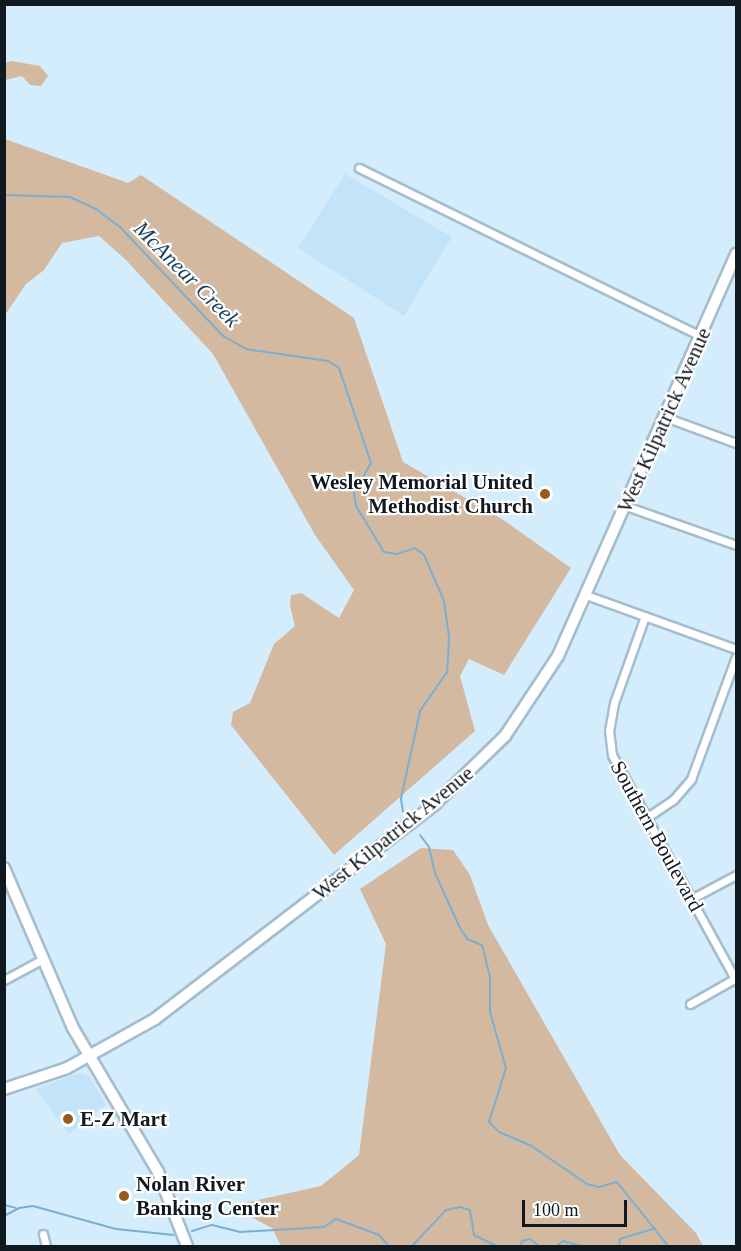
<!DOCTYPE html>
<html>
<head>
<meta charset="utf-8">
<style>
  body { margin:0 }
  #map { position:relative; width:741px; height:1251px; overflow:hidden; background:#d4edfd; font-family:"Times New Roman",serif }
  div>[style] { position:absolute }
  .built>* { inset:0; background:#c3e3f8 }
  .green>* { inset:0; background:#d4b9a1 }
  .stream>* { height:2px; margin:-1px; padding:0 1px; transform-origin:1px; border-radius:1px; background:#7aafd0 }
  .roads { filter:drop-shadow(2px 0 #a5bdcc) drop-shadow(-2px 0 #a5bdcc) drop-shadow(0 2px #a5bdcc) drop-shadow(0 -2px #a5bdcc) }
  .minor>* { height:7px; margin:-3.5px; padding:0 3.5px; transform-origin:3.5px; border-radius:3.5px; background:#fff }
  .secondary>* { height:10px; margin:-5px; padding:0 5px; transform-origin:5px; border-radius:5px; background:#fff }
  .dots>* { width:16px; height:16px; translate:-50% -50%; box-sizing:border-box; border:3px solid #fff; border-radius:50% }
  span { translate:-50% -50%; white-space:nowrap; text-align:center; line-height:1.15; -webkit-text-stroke:4.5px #fff; paint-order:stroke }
  .street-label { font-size:21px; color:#10191f }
  .poi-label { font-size:21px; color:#10191f; font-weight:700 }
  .right { translate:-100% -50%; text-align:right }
  .left { translate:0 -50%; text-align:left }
  .water-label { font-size:22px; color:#18435b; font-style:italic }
  .frame { position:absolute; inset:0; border:6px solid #10191f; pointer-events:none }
  .scale { position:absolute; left:522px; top:1200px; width:105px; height:27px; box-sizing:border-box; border:3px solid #10191f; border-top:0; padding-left:8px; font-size:18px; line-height:21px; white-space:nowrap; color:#10191f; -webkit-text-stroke:4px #fff; paint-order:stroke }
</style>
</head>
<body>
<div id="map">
  <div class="built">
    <i style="clip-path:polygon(345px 174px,452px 237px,404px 316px,298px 248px)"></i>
    <i style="clip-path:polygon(79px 1073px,89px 1076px,106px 1105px,69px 1134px,36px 1089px)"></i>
  </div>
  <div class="green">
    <i style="clip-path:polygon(11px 61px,40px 66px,48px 76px,41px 86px,30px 85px,22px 76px,5px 80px,5px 63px)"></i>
    <i style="clip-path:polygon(5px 139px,128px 183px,141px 175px,354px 318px,403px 462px,505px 521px,571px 568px,504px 675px,469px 659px,460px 676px,475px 731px,334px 855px,231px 725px,233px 712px,250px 703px,274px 644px,295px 626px,290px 606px,291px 595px,301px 593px,339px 618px,354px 590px,315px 535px,213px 354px,125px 259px,99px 236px,62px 243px,44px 270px,26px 284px,5px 315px)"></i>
    <i style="clip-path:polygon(421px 848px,453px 850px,470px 875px,488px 925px,620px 1155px,696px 1233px,703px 1246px,281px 1246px,272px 1228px,230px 1206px,321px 1186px,359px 1155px,386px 944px,360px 889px)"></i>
  </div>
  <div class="stream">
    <i style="left:4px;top:195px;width:66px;rotate:1.7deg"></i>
    <i style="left:70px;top:197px;width:29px;rotate:25deg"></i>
    <i style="left:96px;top:209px;width:30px;rotate:37deg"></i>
    <i style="left:120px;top:227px;width:150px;rotate:46.6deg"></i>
    <i style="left:223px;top:336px;width:26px;rotate:29deg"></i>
    <i style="left:246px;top:349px;width:83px;rotate:8.3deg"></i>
    <i style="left:328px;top:361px;width:13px;rotate:32deg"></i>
    <i style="left:339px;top:368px;width:100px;rotate:71.4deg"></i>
    <i style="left:371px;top:463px;width:34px;rotate:120deg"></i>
    <i style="left:354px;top:492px;width:14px;rotate:82deg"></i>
    <i style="left:356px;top:506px;width:54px;rotate:58.7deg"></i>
    <i style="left:384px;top:552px;width:13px;rotate:9deg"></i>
    <i style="left:397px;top:554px;width:19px;rotate:-18deg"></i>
    <i style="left:415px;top:548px;width:11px;rotate:38deg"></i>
    <i style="left:424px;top:555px;width:50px;rotate:66.5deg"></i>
    <i style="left:444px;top:601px;width:37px;rotate:82deg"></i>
    <i style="left:449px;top:638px;width:34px;rotate:93deg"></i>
    <i style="left:447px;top:672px;width:47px;rotate:124.7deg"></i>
    <i style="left:420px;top:711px;width:90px;rotate:102.2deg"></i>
    <i style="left:401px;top:799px;width:13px;rotate:81deg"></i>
    <i style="left:420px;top:835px;width:15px;rotate:53deg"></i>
    <i style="left:429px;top:847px;width:27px;rotate:77deg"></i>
    <i style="left:435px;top:873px;width:58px;rotate:65.6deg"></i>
    <i style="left:459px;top:926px;width:15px;rotate:58deg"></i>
    <i style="left:467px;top:939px;width:16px;rotate:22deg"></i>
    <i style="left:482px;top:945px;width:32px;rotate:76deg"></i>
    <i style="left:490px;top:976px;width:36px;rotate:90deg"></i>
    <i style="left:490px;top:1012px;width:58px;rotate:74.1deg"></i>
    <i style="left:506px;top:1068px;width:57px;rotate:107.5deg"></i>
    <i style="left:489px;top:1122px;width:14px;rotate:45deg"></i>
    <i style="left:499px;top:1132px;width:34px;rotate:23deg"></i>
    <i style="left:530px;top:1145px;width:69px;rotate:34.4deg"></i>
    <i style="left:587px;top:1184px;width:12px;rotate:14deg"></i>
    <i style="left:599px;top:1187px;width:19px;rotate:-16deg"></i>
    <i style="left:617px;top:1182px;width:82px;rotate:51.4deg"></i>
    <i style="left:4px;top:1205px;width:12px;rotate:14deg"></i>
    <i style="left:4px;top:1216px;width:17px;rotate:-28deg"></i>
    <i style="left:19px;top:1208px;width:14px;rotate:-8deg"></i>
    <i style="left:33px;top:1206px;width:86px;rotate:15.5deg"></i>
    <i style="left:116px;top:1229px;width:58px;rotate:5.9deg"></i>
    <i style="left:192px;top:1231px;width:21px;rotate:-17deg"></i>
    <i style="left:212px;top:1225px;width:29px;rotate:14deg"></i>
    <i style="left:240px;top:1232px;width:84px;rotate:-3.4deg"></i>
    <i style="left:324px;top:1227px;width:14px;rotate:-34deg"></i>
    <i style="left:336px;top:1219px;width:46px;rotate:20.4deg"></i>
    <i style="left:379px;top:1235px;width:15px;rotate:48deg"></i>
    <i style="left:412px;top:1246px;width:50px;rotate:-46.6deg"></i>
    <i style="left:446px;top:1210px;width:14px;rotate:-12deg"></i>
    <i style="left:460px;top:1207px;width:10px;rotate:17deg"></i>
    <i style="left:470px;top:1210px;width:25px;rotate:81deg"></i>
    <i style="left:474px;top:1235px;width:25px;rotate:26deg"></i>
    <i style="left:520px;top:1246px;width:5px;rotate:-68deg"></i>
    <i style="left:522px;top:1241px;width:8px;rotate:-14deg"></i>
    <i style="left:530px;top:1239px;width:11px;rotate:38deg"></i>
    <i style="left:557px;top:1246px;width:8px;rotate:-40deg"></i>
    <i style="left:563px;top:1241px;width:19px;rotate:16deg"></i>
    <i style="left:619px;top:1246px;width:7px;rotate:-82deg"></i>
    <i style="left:620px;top:1239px;width:37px;rotate:-17deg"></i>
  </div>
  <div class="roads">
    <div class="minor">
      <i style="left:359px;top:168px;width:382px;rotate:26.2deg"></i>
      <i style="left:665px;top:417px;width:76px;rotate:20.1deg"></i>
      <i style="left:626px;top:506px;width:117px;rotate:19.5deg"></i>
      <i style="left:586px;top:595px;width:159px;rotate:19.8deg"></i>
      <i style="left:645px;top:616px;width:92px;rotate:109.6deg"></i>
      <i style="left:614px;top:703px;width:27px;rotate:100deg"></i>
      <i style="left:609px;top:730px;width:25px;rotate:83deg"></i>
      <i style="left:612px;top:755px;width:258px;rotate:61.2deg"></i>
      <i style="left:646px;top:818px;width:32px;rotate:-34deg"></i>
      <i style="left:673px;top:800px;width:28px;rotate:-49deg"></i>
      <i style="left:691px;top:779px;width:130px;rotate:-69.8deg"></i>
      <i style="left:691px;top:899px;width:51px;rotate:-28.1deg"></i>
      <i style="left:4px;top:980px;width:44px;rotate:-28.3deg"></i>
      <i style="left:690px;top:1004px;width:53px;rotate:-29.5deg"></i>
      <i style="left:43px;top:1234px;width:12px;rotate:76deg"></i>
    </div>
    <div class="secondary">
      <i style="left:4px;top:868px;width:174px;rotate:66.7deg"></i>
      <i style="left:73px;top:1028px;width:167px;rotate:59.4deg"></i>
      <i style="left:158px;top:1172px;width:79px;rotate:68.6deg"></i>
      <i style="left:4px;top:1089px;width:66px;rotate:-18.4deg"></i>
      <i style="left:67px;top:1068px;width:101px;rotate:-29.1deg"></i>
      <i style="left:155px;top:1019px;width:354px;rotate:-37.5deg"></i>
      <i style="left:436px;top:803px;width:96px;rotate:-44.2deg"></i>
      <i style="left:505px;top:736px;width:96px;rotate:-56.5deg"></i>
      <i style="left:558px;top:656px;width:440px;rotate:-66.1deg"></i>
    </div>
  </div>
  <div class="dots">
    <i style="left:545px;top:494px;background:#975c1c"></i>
    <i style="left:68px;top:1119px;background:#975c1c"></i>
    <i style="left:124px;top:1196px;background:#975c1c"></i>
  </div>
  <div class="street-label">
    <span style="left:664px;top:420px;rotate:-66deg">West Kilpatrick Avenue</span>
    <span style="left:393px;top:833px;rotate:-39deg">West Kilpatrick Avenue</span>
    <span style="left:657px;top:836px;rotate:61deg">Southern Boulevard</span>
  </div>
  <div class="poi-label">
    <span class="right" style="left:533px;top:494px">Wesley Memorial United<br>Methodist Church</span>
    <span class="left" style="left:80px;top:1119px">E-Z Mart</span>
    <span class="left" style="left:136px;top:1196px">Nolan River<br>Banking Center</span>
  </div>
  <div class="water-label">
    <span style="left:187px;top:274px;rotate:45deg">McAnear Creek</span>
  </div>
  <div class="frame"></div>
  <div class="scale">100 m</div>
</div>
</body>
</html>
